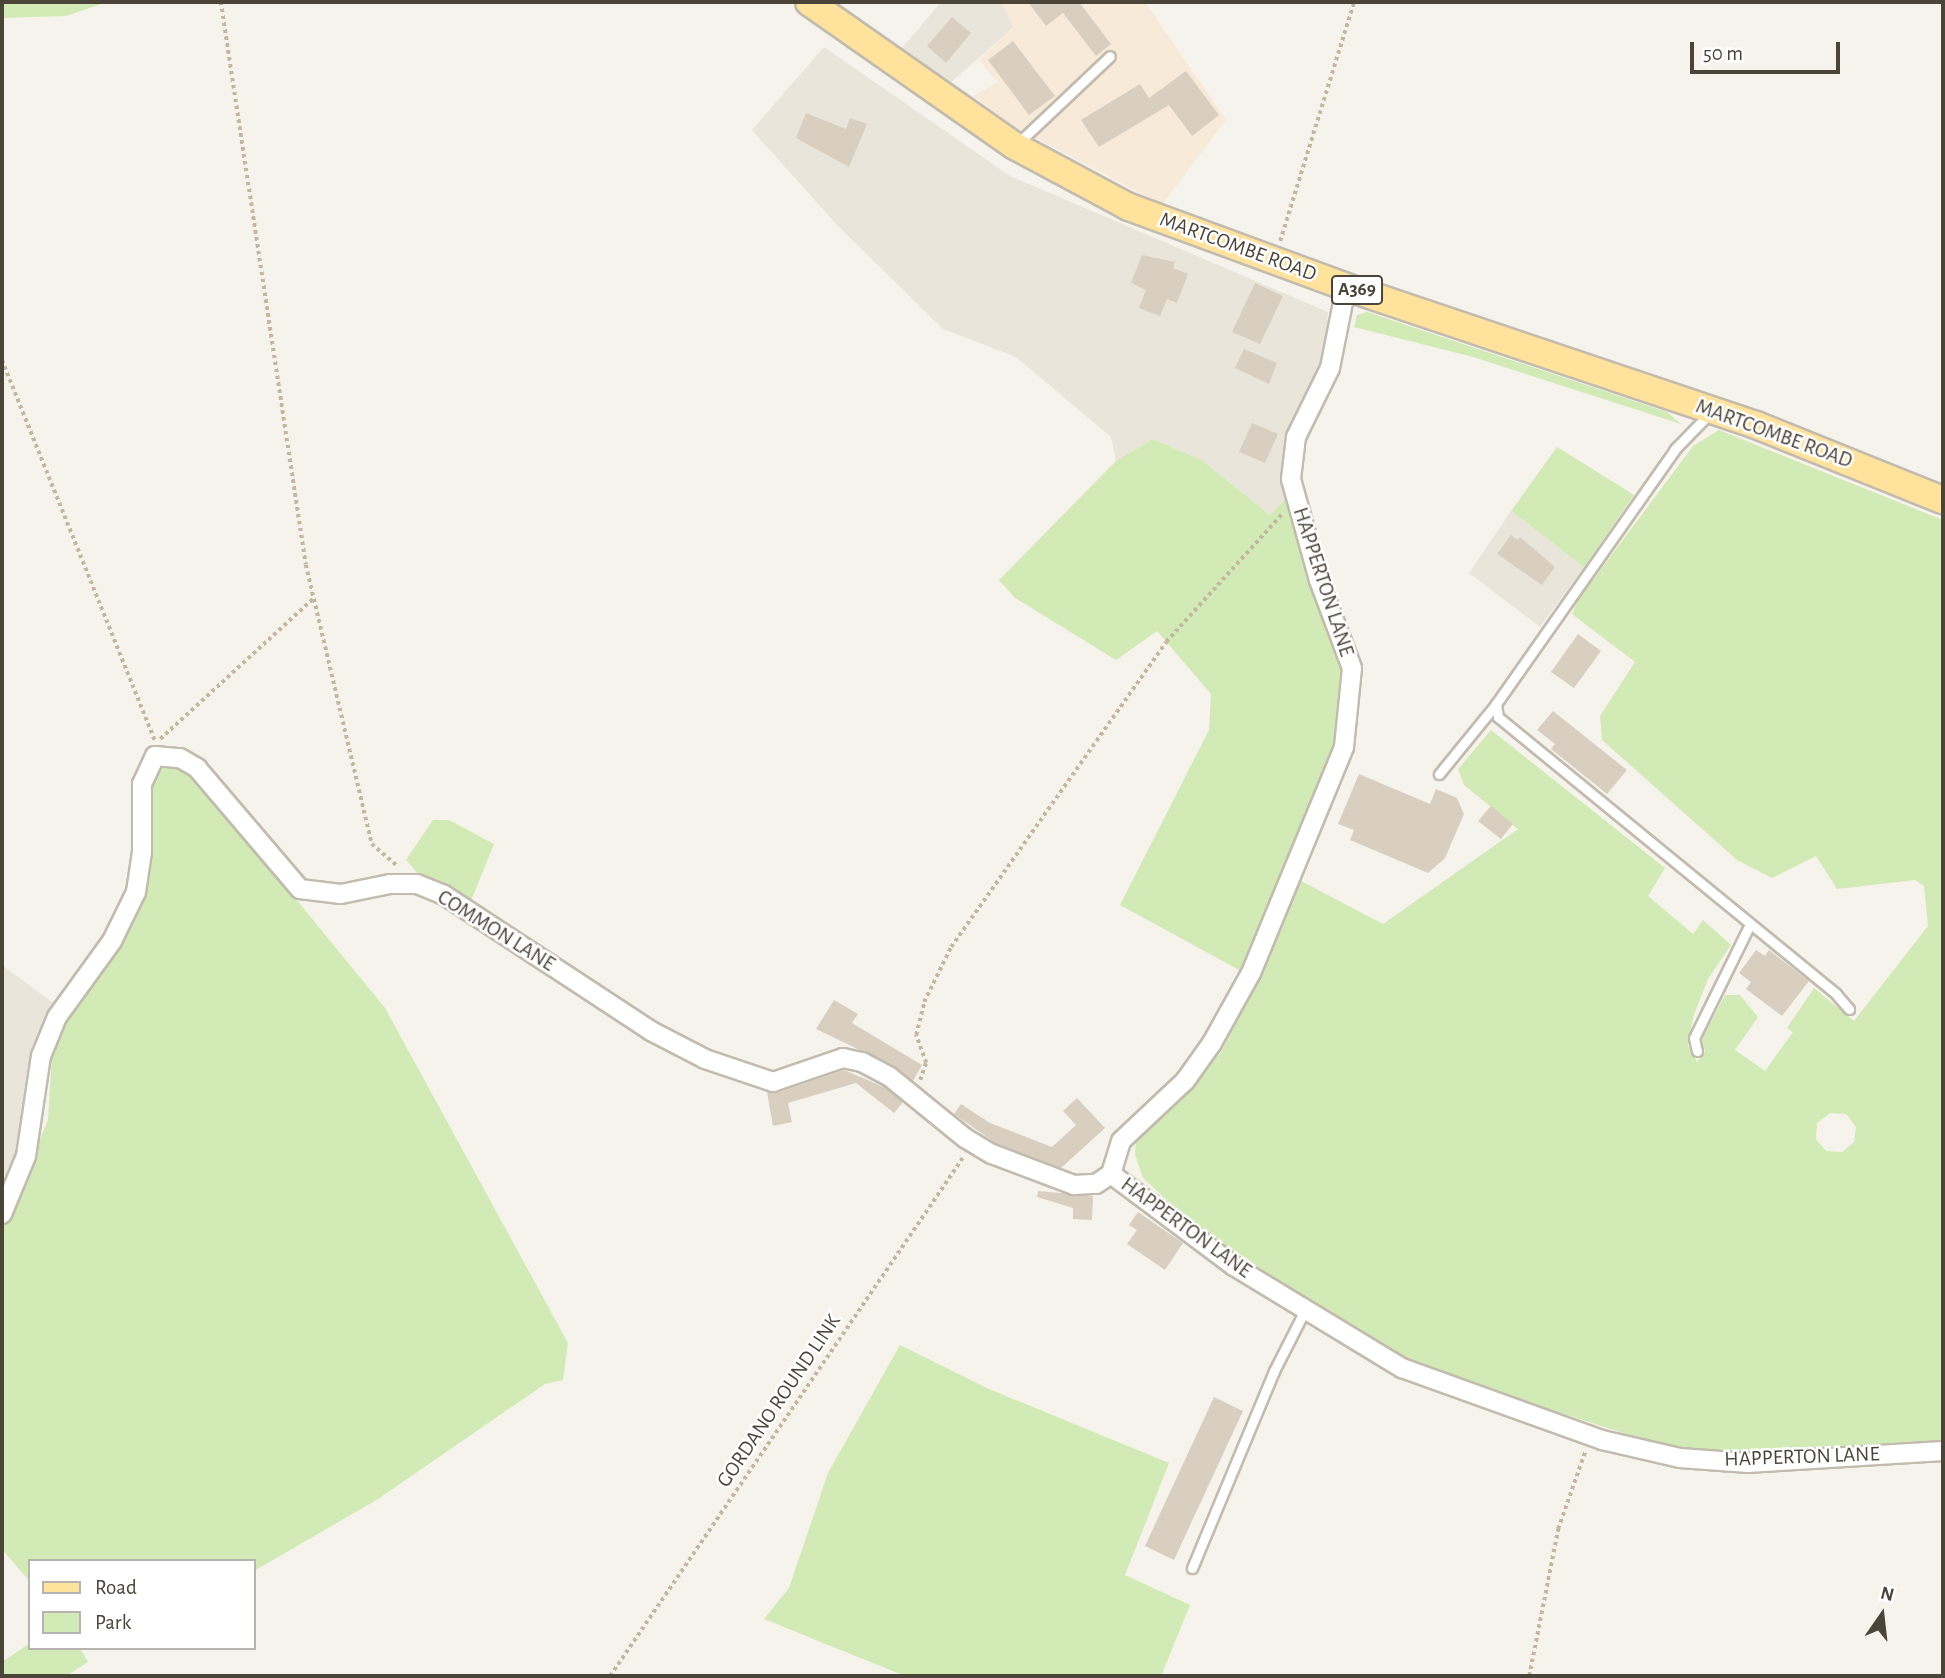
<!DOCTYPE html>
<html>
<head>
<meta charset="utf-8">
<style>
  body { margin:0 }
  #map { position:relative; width:1945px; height:1678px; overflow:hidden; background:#f6f3ec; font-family:"Alegreya Sans",sans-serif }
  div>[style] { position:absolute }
  .residential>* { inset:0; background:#eae5da }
  .commercial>* { inset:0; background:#f7ead8 }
  .green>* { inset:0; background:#d2eab5 }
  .building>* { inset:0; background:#d8cfc1 }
  .path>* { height:3.5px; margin-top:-1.75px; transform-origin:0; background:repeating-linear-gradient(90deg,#c4b79f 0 3.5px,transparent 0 7px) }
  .roads { filter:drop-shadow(2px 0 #c2bbae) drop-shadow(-2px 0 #c2bbae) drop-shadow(0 2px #c2bbae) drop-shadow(0 -2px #c2bbae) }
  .service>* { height:9px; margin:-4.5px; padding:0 4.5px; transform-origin:4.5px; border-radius:4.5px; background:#fff }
  .minor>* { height:18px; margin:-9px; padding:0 9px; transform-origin:9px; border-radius:9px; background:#fff }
  .primary>* { height:26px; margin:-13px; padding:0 13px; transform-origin:13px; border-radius:13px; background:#ffe39c }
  span { translate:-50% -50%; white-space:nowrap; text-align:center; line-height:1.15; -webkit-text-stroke:5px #fff; paint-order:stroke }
  .shield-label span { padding:2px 5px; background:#fff; border:2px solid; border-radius:5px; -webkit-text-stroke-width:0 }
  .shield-label { font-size:19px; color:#4b4439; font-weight:700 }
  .street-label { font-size:21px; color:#4b4439 }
  .frame { position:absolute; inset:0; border:4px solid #4b4439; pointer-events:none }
  .legend { position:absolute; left:28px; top:1559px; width:228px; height:91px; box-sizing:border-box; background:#fff; border:2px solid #b7b4b0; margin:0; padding:9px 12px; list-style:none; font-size:21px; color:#4b4439 }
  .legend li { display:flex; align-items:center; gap:14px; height:35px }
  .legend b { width:35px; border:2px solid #b7b4b0 }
  .north { position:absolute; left:1847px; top:1580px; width:70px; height:70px; -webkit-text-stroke:5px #fff; paint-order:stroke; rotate:14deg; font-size:19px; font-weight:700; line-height:28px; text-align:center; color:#4b4439 }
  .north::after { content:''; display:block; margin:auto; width:24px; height:32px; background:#4b4439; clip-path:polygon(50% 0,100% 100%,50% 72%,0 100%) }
  .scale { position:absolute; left:1690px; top:42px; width:150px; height:32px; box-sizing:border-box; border:4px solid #4b4439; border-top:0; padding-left:9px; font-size:21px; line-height:24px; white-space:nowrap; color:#4b4439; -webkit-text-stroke:5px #fff; paint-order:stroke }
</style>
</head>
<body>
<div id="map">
  <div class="residential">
    <i style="clip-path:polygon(941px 2px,1002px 2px,1014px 27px,950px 83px,902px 48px)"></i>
    <i style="clip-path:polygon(824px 47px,1010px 176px,1328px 312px,1325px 366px,1281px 466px,1288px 496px,1270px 515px,1203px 461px,1153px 439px,1116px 461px,1111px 437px,1016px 357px,943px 329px,838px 226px,752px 130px)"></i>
    <i style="clip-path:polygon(1511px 511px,1584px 567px,1540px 627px,1469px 573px)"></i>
    <i style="clip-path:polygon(2px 965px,56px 1005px,22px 1152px,2px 1199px)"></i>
  </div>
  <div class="commercial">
    <i style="clip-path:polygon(1002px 2px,1145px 2px,1226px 120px,1162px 205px,1012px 125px,973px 96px,998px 82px,979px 60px,1013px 27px)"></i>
  </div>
  <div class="green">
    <i style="clip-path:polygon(2px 2px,107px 2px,66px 16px,2px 18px)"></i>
    <i style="clip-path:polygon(1367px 312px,1667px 412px,1681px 424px,1473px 357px,1354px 327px,1357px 315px)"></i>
    <i style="clip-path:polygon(evenodd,1719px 430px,1943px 520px,1943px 1441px,1745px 1456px,1679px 1451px,1406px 1363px,1194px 1225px,1143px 1178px,1135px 1155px,1136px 1137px,1220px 1054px,1264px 969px,1301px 881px,1383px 924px,1518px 829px,1464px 785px,1458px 769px,1491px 730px,1665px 868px,1648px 896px,1693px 934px,1703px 920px,1731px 945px,1708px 979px,1693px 1017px,1688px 1046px,1697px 1062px,1705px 1052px,1702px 1039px,1725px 995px,1740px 995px,1758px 1017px,1735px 1050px,1765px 1071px,1793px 1032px,1787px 1028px,1814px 988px,1854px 1021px,1928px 926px,1924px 886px,1915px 880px,1837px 889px,1816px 856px,1772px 878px,1737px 860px,1602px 740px,1600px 716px,1635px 662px,1572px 614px,1578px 600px,1693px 446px,1719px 430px,1830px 1113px,1846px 1114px,1856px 1127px,1854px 1142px,1842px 1152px,1826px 1151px,1816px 1139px,1817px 1123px,1830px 1113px)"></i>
    <i style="clip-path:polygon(1153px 439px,1203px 461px,1270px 515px,1288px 496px,1313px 591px,1344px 668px,1338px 744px,1249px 961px,1241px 971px,1120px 905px,1209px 730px,1211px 694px,1157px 631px,1116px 660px,1015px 598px,999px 580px,1116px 461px)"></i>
    <i style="clip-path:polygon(1557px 447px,1634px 495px,1584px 567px,1511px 511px)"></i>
    <i style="clip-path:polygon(168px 766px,186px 772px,205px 788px,385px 1008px,568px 1343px,563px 1380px,545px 1384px,378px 1499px,254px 1571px,254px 1561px,30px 1561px,30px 1582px,2px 1549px,2px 1231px,48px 1120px,52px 1055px,70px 1009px,124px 940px,142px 899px,149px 859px,150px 786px,157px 770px)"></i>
    <i style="clip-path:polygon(433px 820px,449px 820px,494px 844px,470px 903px,420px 876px,406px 860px)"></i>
    <i style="clip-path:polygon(900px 1345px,989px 1389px,1169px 1463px,1125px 1575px,1190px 1605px,1161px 1676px,905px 1676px,764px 1619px,789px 1588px,828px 1473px)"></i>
    <i style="clip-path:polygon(30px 1643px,30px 1648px,80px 1648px,88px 1662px,66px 1676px,2px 1676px,2px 1662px)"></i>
  </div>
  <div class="building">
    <i style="clip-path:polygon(1028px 2px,1079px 2px,1111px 44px,1096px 56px,1063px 13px,1046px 26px)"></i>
    <i style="clip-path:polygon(952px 17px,971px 33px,946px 63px,927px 46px)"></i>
    <i style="clip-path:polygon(1013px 41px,1055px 96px,1029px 115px,988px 60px)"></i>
    <i style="clip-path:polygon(1186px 71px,1219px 115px,1192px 136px,1169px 105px,1099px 147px,1081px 120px,1140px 84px,1149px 98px)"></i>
    <i style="clip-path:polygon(806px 113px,846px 129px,850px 118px,867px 124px,849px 167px,796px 138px)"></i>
    <i style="clip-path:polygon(1142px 255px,1175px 262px,1173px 268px,1188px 274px,1177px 303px,1167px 299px,1160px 316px,1139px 308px,1146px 290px,1131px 283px)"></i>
    <i style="clip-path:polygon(1255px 283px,1283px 296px,1260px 344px,1232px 332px)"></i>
    <i style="clip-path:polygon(1244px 349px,1277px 363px,1269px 384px,1235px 368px)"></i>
    <i style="clip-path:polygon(1252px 423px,1278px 434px,1265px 463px,1239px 452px)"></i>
    <i style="clip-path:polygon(1511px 535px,1518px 540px,1520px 537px,1555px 567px,1542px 585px,1497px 554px)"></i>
    <i style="clip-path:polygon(1578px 634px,1601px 651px,1574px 688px,1551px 672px)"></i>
    <i style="clip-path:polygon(1553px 711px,1627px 770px,1607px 794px,1551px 749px,1555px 744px,1537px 730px)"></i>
    <i style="clip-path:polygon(1359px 774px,1430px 804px,1436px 789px,1457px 798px,1464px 814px,1445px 858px,1428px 873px,1350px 840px,1354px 830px,1338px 824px)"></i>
    <i style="clip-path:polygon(1491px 806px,1513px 824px,1501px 839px,1478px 821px)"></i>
    <i style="clip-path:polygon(1756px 950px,1765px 956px,1769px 950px,1809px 981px,1782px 1016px,1746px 989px,1751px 982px,1739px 973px)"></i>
    <i style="clip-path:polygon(834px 1000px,858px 1014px,852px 1023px,922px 1065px,913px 1081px,895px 1067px,816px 1029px)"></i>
    <i style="clip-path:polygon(844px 1070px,884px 1087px,903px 1102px,894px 1113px,856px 1083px,788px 1103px,792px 1122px,773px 1126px,767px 1092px,777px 1093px)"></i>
    <i style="clip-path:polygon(1077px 1098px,1105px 1128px,1061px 1168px,997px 1144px,954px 1114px,961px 1104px,990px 1123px,1052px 1147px,1076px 1125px,1063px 1111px)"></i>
    <i style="clip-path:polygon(1038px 1191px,1093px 1196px,1092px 1220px,1073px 1219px,1073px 1208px,1037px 1197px)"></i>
    <i style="clip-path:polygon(1138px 1212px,1183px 1243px,1165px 1270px,1127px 1244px,1137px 1230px,1129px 1225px)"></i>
    <i style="clip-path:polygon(1214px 1397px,1243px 1411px,1174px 1560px,1145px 1546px)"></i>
  </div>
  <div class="path">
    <i style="left:221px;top:2px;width:569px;rotate:81.41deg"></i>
    <i style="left:306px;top:565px;width:287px;rotate:76.7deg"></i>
    <i style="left:372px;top:844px;width:33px;rotate:41deg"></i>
    <i style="left:1280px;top:241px;width:250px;rotate:-72.8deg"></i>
    <i style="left:2px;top:360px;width:410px;rotate:68.1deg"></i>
    <i style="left:160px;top:739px;width:209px;rotate:-42.5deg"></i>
    <i style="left:920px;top:1080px;width:18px;rotate:-71deg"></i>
    <i style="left:926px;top:1063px;width:30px;rotate:-110deg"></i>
    <i style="left:916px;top:1035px;width:34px;rotate:-76deg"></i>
    <i style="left:924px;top:1002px;width:61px;rotate:-63.9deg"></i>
    <i style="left:951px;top:947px;width:373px;rotate:-54.8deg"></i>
    <i style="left:1166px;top:642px;width:173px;rotate:-47.8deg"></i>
    <i style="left:610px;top:1676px;width:629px;rotate:-55.75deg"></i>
    <i style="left:1529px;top:1676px;width:150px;rotate:-78.8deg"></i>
    <i style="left:1558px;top:1529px;width:82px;rotate:-70.7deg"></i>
  </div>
  <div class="roads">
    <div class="service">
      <i style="left:1016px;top:145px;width:129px;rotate:-43.4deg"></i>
      <i style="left:1496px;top:704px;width:13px;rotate:81deg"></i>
      <i style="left:1498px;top:717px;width:437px;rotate:39.3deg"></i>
      <i style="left:1836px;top:994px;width:20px;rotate:49deg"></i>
      <i style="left:1439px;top:774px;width:90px;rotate:-50.8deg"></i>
      <i style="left:1496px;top:704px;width:312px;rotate:-54.9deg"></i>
      <i style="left:1675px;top:449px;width:49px;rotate:-45.8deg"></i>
      <i style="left:1697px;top:1051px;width:13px;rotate:-103deg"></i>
      <i style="left:1694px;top:1038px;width:125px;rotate:-63.8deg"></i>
      <i style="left:1192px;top:1568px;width:213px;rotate:-67.4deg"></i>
      <i style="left:1274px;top:1371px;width:68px;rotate:-63.1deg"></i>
    </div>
    <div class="minor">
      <i style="left:1111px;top:1174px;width:34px;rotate:-73deg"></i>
      <i style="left:1121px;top:1141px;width:88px;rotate:-43.2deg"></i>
      <i style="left:1185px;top:1081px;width:47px;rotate:-54.6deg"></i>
      <i style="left:1212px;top:1043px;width:80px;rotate:-60.9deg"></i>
      <i style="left:1251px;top:973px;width:244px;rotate:-67.6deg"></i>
      <i style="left:1344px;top:747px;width:79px;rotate:-84.2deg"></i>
      <i style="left:1352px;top:668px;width:94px;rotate:-110.6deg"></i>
      <i style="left:1319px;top:580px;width:105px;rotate:-105.5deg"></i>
      <i style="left:1291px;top:479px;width:42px;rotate:-83.2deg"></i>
      <i style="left:1296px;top:437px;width:77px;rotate:-63.8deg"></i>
      <i style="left:1330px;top:368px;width:83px;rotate:-78.8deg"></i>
      <i style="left:1111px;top:1174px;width:154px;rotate:36.8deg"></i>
      <i style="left:1234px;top:1266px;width:197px;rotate:31.3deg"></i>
      <i style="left:1402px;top:1368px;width:213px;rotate:19.8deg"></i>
      <i style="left:1602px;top:1440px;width:80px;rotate:13deg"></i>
      <i style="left:1680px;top:1458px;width:68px;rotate:4.2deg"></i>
      <i style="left:1748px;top:1463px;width:195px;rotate:-3.5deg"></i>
      <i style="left:2px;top:1214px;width:63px;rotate:-67.5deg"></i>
      <i style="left:26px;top:1156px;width:101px;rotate:-81.5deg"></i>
      <i style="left:41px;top:1056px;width:42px;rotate:-67.7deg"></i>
      <i style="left:57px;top:1017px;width:94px;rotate:-54.1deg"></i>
      <i style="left:112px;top:941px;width:55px;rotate:-63.9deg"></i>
      <i style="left:136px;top:892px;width:40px;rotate:-81.5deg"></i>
      <i style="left:142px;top:852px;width:68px;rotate:-90deg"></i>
      <i style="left:142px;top:784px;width:31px;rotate:-65deg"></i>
      <i style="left:155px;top:756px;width:25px;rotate:5deg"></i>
      <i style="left:180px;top:758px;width:20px;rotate:30deg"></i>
      <i style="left:197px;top:768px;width:159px;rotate:49.6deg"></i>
      <i style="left:300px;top:889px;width:41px;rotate:7deg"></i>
      <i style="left:341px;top:894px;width:50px;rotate:-11.5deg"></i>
      <i style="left:390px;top:884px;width:27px"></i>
      <i style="left:417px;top:884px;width:29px;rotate:22deg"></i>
      <i style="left:444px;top:895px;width:248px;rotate:33.3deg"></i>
      <i style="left:651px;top:1031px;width:61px;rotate:27.4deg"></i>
      <i style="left:705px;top:1059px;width:72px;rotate:18.7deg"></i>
      <i style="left:773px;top:1082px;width:74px;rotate:-18.9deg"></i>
      <i style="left:843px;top:1058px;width:19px;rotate:12deg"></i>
      <i style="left:862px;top:1062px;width:32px;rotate:28deg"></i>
      <i style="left:890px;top:1077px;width:97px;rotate:39.1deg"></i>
      <i style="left:965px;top:1138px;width:31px;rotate:31deg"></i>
      <i style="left:992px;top:1154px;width:88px;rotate:20.7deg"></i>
      <i style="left:1074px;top:1185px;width:22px;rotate:-3deg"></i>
      <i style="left:1096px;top:1184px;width:18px;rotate:-34deg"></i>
    </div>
    <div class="primary">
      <i style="left:809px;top:2px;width:251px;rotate:35deg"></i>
      <i style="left:1015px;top:146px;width:129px;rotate:28.2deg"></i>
      <i style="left:1129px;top:207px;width:231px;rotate:20.2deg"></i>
      <i style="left:1346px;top:287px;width:433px;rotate:18.6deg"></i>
      <i style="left:1756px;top:425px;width:201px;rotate:21.9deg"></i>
    </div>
  </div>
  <div class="shield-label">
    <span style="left:1357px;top:290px">A369</span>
  </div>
  <div class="street-label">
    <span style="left:1238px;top:247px;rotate:20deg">MARTCOMBE ROAD</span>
    <span style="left:1774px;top:434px;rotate:20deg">MARTCOMBE ROAD</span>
    <span style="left:1323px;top:582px;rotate:72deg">HAPPERTON LANE</span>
    <span style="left:496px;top:931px;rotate:32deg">COMMON LANE</span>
    <span style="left:1186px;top:1228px;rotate:36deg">HAPPERTON LANE</span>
    <span style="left:779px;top:1401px;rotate:-56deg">GORDANO ROUND LINK</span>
    <span style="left:1802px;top:1457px;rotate:-2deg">HAPPERTON LANE</span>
  </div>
  <div class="frame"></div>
  <ul class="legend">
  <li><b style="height:9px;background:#ffe39c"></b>Road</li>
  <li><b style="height:19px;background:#d2eab5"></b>Park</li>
  </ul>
  <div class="north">N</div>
  <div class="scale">50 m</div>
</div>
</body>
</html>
